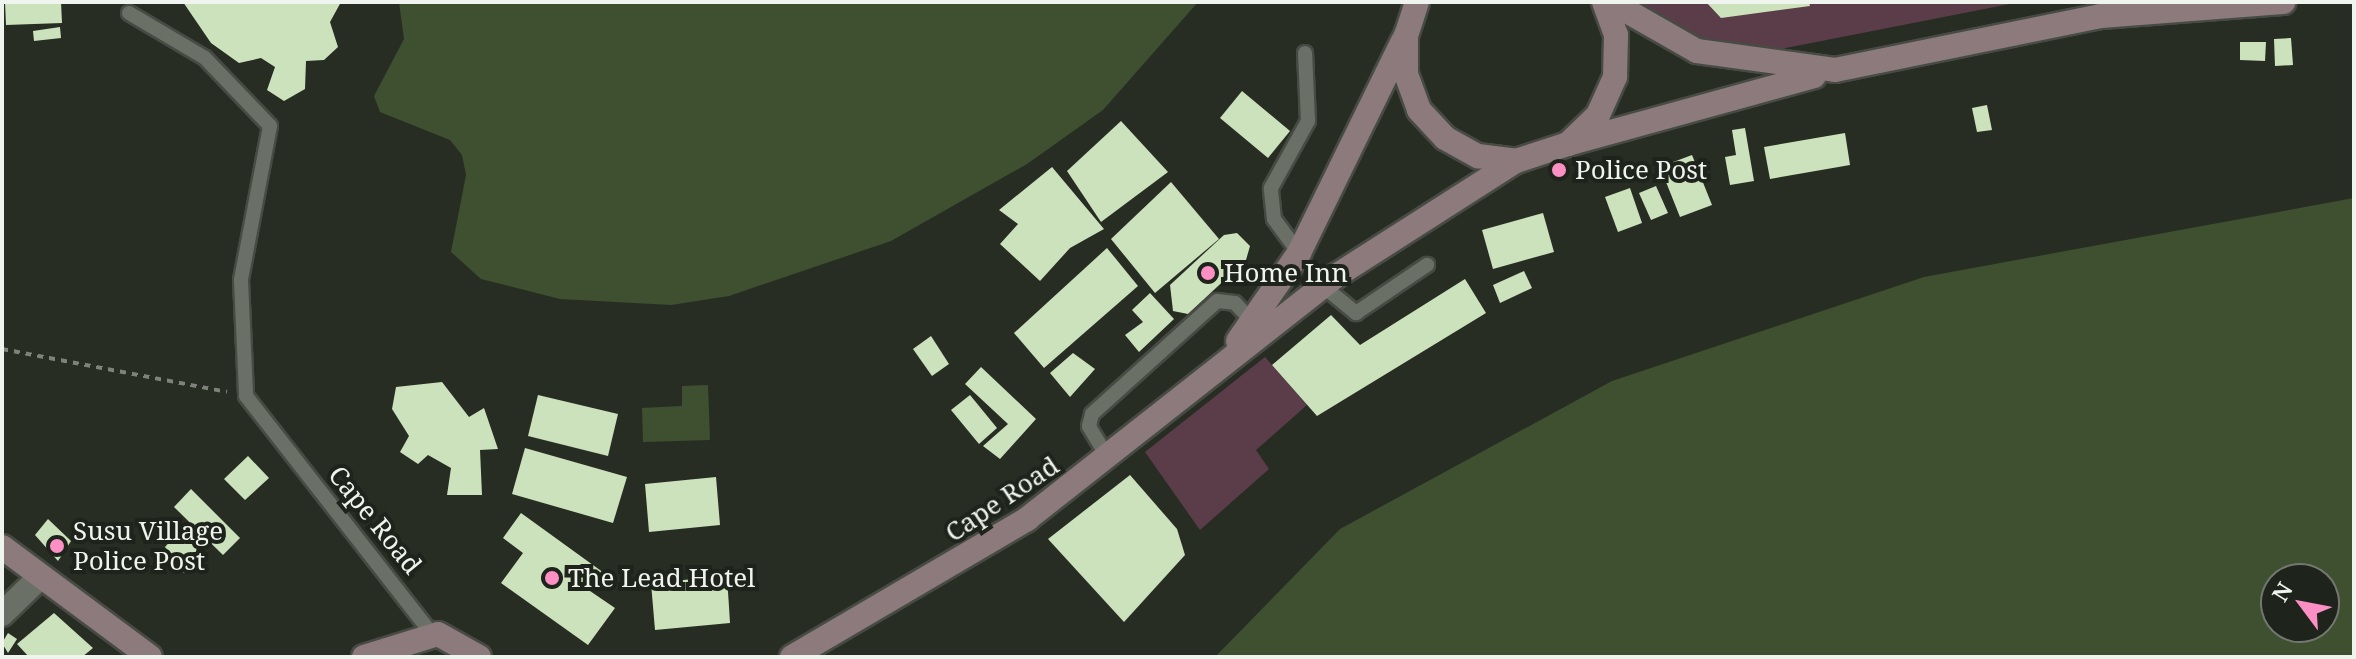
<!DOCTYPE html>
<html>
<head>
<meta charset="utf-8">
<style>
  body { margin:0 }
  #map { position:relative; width:2356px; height:659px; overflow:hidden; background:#282d24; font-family:"Noto Serif",serif }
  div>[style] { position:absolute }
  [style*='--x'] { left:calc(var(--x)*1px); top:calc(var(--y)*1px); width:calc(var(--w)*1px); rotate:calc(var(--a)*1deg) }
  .green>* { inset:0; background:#5b3d4a }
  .water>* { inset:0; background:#3e5030 }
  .building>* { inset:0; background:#cce2bc }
  .path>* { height:4px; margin-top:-2px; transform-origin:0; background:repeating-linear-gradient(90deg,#7e827b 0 6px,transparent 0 12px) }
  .roads { filter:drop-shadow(2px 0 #474b44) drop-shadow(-2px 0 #474b44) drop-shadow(0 2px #474b44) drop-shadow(0 -2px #474b44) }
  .lane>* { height:14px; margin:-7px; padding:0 7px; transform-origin:7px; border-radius:7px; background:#6a7066 }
  .street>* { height:24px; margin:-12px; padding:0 12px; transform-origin:12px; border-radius:12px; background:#6a7066 }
  .secondary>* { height:24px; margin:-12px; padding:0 12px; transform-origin:12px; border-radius:12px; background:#8c7a7d }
  .dots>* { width:22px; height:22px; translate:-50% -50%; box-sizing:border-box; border:4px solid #1e231b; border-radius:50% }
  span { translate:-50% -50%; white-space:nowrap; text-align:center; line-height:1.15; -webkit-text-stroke:8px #1e231b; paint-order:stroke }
  .poi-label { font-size:26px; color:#f0f4ee }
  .left { translate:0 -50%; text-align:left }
  .street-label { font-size:26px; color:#f0f4ee }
  .frame { position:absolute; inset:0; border:4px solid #f0f4ee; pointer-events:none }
  .north { position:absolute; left:2260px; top:563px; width:80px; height:80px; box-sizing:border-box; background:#1e231b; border:2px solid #72776f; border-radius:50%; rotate:302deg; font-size:22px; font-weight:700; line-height:32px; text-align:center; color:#f0f4ee }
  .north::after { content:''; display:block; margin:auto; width:28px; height:36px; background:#fc8fc3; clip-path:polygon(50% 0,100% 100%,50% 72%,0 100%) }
</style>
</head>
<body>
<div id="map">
  <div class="green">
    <div style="clip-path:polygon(1627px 2px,2020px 2px,1709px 63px)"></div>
    <div style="clip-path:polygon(1265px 357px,1307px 405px,1256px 450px,1269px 469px,1200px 530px,1145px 452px)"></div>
  </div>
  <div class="water">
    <div style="clip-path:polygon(399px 2px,1198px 2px,1103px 110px,1027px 164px,891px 241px,729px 296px,671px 305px,560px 299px,481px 279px,451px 252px,466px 175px,462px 155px,450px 140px,380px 112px,374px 96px,404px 39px)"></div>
    <div style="clip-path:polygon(evenodd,2354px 198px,2354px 657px,1215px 657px,1340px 529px,1612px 381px,1924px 277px,2354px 198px,2276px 579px,2324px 579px,2324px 627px,2276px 627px,2276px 579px)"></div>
    <div style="clip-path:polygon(708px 385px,710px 440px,643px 442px,642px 408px,682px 406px,682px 386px)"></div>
  </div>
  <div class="building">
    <div style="clip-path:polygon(5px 2px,61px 2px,62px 23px,6px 25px)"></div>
    <div style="clip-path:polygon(183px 2px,341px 2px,330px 22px,338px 47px,324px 60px,306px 61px,305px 89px,284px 101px,267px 90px,275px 67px,261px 58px,239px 63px,211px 43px)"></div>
    <div style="clip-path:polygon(1706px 2px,1809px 2px,1810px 6px,1721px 18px)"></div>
    <div style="clip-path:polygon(60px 27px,61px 38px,34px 41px,33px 31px)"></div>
    <div style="clip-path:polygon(2291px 38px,2293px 65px,2275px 66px,2274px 39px)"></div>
    <div style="clip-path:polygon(2240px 42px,2266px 42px,2265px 61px,2240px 60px)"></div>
    <div style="clip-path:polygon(1242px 91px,1290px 131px,1268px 158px,1220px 118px)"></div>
    <div style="clip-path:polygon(1987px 105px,1992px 130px,1977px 132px,1972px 108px)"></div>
    <div style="clip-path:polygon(1121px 121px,1168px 172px,1101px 222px,1067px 171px)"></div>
    <div style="clip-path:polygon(1745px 128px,1754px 181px,1730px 185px,1725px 157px,1736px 155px,1732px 130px)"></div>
    <div style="clip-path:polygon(1845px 133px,1850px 165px,1770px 179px,1764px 147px)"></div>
    <div style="clip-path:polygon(1692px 155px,1712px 205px,1680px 217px,1660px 167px)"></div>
    <div style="clip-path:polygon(1052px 167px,1104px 229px,1070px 248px,1040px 281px,1000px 244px,1018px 224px,999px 210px)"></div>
    <div style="clip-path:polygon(1171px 182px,1219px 239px,1155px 293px,1111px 239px)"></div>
    <div style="clip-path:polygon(1656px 186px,1668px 213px,1651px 220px,1639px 193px)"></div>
    <div style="clip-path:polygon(1630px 188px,1642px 223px,1618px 232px,1605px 197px)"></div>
    <div style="clip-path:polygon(1543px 213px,1554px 252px,1493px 269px,1482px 230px)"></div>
    <div style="clip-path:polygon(1237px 233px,1250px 246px,1246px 260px,1188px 314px,1173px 311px,1170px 285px,1224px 235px)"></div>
    <div style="clip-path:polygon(1107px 248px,1138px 286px,1044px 368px,1014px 333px)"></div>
    <div style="clip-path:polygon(1524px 271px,1532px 288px,1500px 303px,1493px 285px)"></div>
    <div style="clip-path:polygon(1465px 279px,1486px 313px,1317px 416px,1272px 365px,1331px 315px,1360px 345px)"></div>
    <div style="clip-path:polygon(1150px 293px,1174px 319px,1139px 352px,1125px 335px,1143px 322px,1132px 310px)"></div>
    <div style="clip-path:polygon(931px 336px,949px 364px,932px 376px,913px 349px)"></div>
    <div style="clip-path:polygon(1073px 353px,1095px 369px,1070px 397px,1050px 373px)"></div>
    <div style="clip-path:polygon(981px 367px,1036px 419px,1000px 459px,983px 446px,1008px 424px,965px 384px)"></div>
    <div style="clip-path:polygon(442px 382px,469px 417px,484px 408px,498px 449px,480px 450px,482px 495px,447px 495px,451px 468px,428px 455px,418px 464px,400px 452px,409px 436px,392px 409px,396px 387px)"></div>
    <div style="clip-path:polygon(538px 395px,618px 414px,608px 456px,528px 436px)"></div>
    <div style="clip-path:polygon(970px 395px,997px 428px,979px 444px,951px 410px)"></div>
    <div style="clip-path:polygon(525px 448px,627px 477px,613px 523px,512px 494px)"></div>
    <div style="clip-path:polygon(248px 456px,269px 478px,245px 500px,224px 479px)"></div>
    <div style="clip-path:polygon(1130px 475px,1177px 529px,1185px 555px,1124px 622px,1048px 539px)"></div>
    <div style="clip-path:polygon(716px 477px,720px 525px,649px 532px,645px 484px)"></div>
    <div style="clip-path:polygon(191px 489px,240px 538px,223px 555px,174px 507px)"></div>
    <div style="clip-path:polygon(521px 513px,604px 573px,590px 591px,615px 608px,588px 645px,501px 583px,523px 553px,503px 538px)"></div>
    <div style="clip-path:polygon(48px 519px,71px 541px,58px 561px,35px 535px)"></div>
    <div style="clip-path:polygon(181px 529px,205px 549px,184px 573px,165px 547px)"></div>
    <div style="clip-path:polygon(727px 576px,730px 623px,655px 630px,651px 583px)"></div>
    <div style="clip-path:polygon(54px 613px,93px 648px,82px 657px,29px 657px,17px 644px)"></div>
    <div style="clip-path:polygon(8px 633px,17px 639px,8px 653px,2px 643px)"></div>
  </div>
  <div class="path">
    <div style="--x:2;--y:349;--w:229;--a:10.8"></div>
  </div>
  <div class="roads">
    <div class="lane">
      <div style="--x:129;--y:13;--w:88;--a:30.6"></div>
      <div style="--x:205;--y:58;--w:94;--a:46.3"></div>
      <div style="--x:270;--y:126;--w:157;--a:100.7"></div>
      <div style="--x:241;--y:280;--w:116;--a:87.5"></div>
      <div style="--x:246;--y:396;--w:303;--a:52"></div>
      <div style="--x:1299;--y:253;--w:42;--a:-126.3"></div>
      <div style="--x:1274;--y:219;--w:31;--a:-96"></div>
      <div style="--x:1271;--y:188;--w:77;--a:-61.1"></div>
      <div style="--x:1308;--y:121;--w:68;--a:-92.5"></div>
      <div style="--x:1323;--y:286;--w:43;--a:39.3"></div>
      <div style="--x:1356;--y:313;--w:86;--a:-34.1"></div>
      <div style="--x:1108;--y:458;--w:37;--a:-121"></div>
      <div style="--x:1089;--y:426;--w:12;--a:-76"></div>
      <div style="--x:1092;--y:414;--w:169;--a:-42.1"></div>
      <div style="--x:1217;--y:301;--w:18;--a:6"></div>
      <div style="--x:1235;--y:303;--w:25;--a:47"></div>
    </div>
    <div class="street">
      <div style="--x:2;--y:614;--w:53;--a:-44.2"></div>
    </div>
    <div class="secondary">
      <div style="--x:1417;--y:2;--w:35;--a:108"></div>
      <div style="--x:1406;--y:35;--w:39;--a:90"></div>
      <div style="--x:1406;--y:74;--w:38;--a:70"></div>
      <div style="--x:1419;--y:110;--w:38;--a:47"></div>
      <div style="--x:1445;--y:138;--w:38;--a:29"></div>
      <div style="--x:1478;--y:156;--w:38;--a:7"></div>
      <div style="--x:1516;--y:161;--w:55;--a:-18.1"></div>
      <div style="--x:1568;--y:144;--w:42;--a:-44"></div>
      <div style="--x:1598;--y:115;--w:42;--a:-65.9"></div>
      <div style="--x:1615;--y:77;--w:42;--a:-88.6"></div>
      <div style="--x:1616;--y:35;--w:35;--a:-110"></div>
      <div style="--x:1611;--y:2;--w:99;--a:29.7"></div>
      <div style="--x:1697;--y:51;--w:139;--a:7.8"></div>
      <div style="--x:1835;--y:70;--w:270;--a:-11.5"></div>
      <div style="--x:2100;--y:16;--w:184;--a:-4.4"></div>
      <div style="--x:1571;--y:143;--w:252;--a:-15.4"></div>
      <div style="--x:1238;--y:341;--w:107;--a:-55.3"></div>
      <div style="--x:1299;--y:253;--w:236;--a:-63.9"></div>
      <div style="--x:2;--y:547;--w:184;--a:36.6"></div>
      <div style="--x:364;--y:657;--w:77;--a:-17.3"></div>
      <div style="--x:438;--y:634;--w:47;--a:29.3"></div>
      <div style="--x:792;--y:657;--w:273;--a:-30.4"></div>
      <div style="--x:1027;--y:519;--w:393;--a:-38.2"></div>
      <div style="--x:1336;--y:276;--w:214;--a:-32.6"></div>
    </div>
  </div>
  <div class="dots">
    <div style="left:1559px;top:170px;background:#fc8fc3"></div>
    <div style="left:1208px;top:273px;background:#fc8fc3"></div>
    <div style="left:57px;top:546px;background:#fc8fc3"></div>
    <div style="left:552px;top:578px;background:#fc8fc3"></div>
  </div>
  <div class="poi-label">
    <span class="left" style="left:1575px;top:170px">Police Post</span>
    <span class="left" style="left:1224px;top:273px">Home Inn</span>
    <span class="left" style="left:73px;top:546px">Susu Village<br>Police Post</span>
    <span class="left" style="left:568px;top:578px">The Lead Hotel</span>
  </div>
  <div class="street-label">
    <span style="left:1002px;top:499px;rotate:-34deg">Cape Road</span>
    <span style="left:375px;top:520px;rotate:51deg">Cape Road</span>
  </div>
  <div class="frame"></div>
  <div class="north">N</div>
</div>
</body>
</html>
